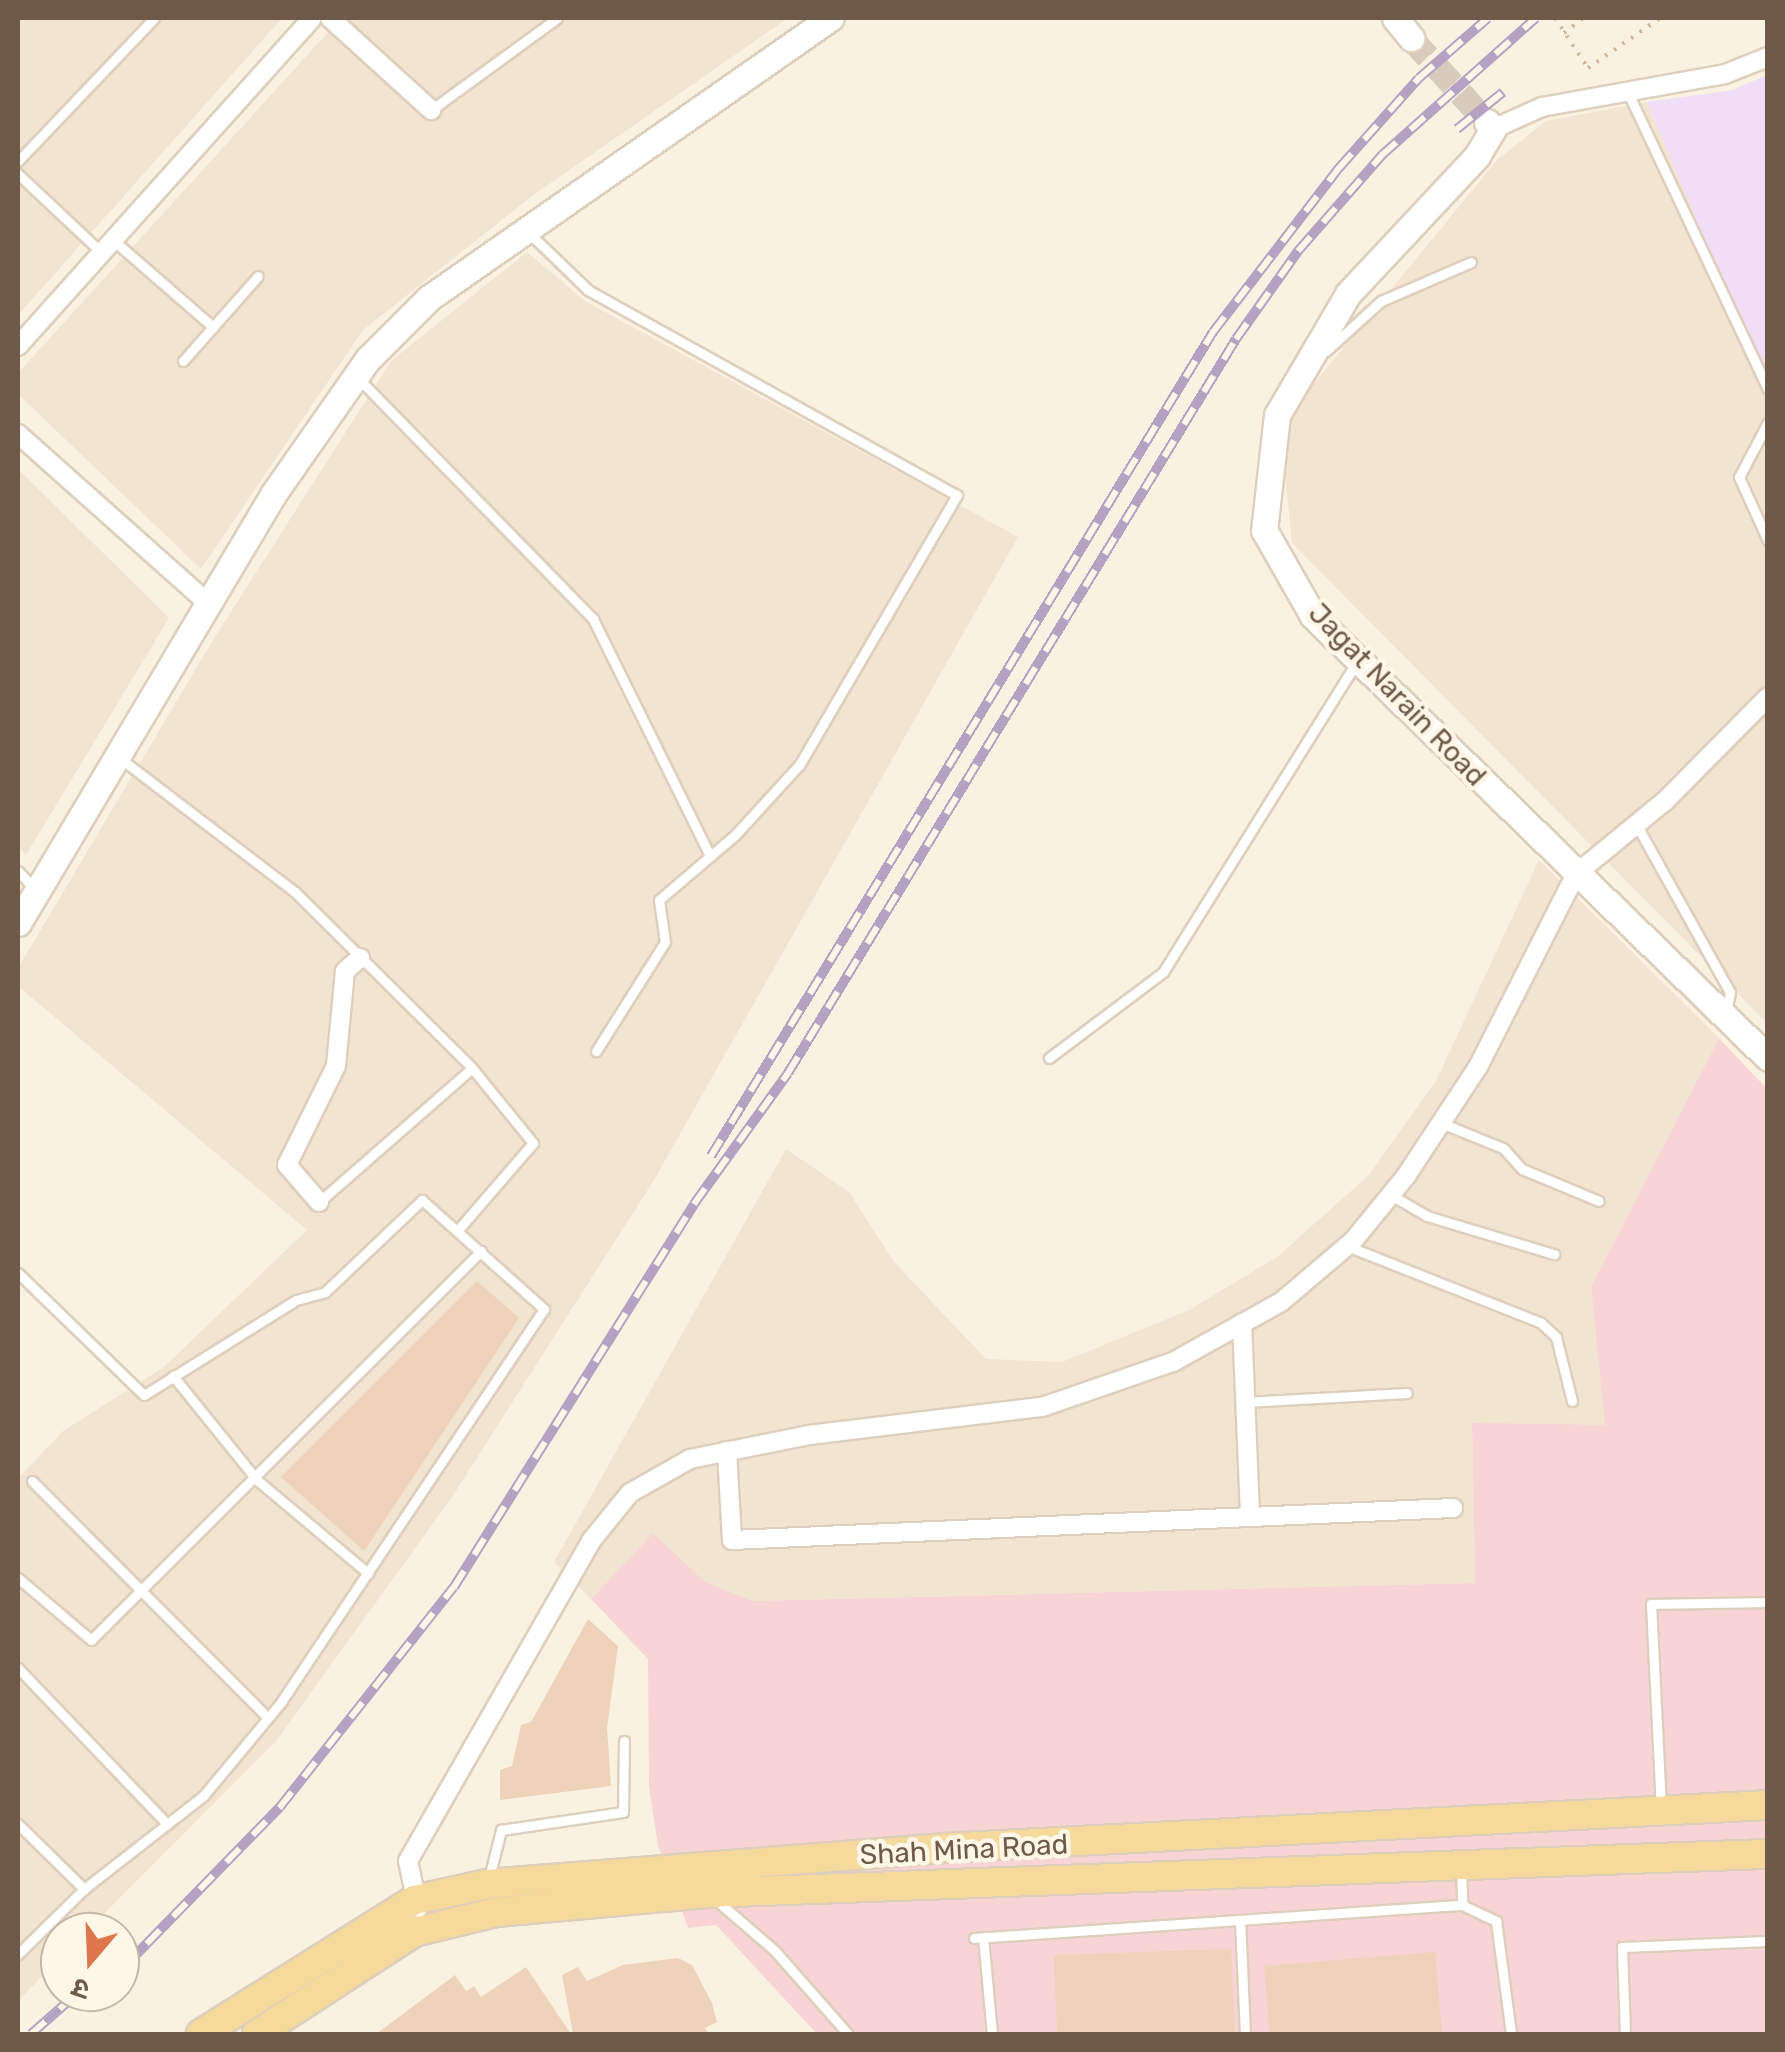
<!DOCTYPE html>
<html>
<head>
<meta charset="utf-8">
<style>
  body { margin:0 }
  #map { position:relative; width:1785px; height:2052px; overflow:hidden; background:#faf2e1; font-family:Rubik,"Noto Sans Devanagari",sans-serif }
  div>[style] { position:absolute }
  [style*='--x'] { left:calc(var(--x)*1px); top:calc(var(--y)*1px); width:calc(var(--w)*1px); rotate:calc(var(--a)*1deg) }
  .residential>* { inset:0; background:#f1e4d0 }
  .education>* { inset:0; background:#efdef6 }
  .medical>* { inset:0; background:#f8d4d6 }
  .building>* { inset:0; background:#eed2ba }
  .secondary-tunnel>* { height:25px; margin-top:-12.5px; transform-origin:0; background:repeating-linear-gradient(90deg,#d7ccbb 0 25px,transparent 0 37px) }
  .path>* { height:4px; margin-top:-2px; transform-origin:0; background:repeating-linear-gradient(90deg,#d2b69e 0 2.5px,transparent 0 10.5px) }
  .roads { filter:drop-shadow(2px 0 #decfbd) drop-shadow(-2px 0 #decfbd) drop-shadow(0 2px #decfbd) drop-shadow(0 -2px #decfbd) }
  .lane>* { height:9px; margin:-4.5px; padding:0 4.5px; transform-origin:4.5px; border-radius:4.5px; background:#fff }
  .street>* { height:18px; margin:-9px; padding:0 9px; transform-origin:9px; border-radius:9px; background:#fff }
  .secondary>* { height:25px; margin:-12.5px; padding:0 12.5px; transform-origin:12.5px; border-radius:12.5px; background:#fff }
  .primary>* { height:28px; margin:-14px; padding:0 14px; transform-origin:14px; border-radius:14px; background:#f6da9c }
  .rail>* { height:10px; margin-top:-5px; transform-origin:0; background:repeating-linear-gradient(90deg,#fef6e6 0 19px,#b5a1c2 0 38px); box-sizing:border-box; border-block:2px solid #b5a1c2 }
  span { translate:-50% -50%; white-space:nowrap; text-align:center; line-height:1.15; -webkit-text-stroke:9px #fef6e6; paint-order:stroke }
  .street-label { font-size:28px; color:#6f5a4a }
  .frame { position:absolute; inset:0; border:20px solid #6f5a4a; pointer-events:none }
  .north { position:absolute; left:40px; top:1912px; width:100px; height:100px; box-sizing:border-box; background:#fef6e6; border:2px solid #c5b8a8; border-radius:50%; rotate:199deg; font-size:28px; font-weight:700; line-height:40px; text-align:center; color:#6f5a4a }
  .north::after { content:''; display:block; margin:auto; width:35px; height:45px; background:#dd764d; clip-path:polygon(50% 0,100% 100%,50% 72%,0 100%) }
</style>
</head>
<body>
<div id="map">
  <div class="residential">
    <div style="clip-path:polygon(18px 18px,282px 18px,18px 315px)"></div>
    <div style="clip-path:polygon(341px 18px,788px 18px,532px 196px,363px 330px,201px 569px,18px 394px,18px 373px)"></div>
    <div style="clip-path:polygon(1647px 102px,1767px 389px,1767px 1023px,1292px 543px,1280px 425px,1497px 160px,1546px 121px)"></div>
    <div style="clip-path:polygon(527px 252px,585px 301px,1018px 537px,654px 1180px,452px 1497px,276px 1741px,86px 1932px,60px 1932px,60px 1958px,18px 2001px,18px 1479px,63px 1431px,164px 1367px,307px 1230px,18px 986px,18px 968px,213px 640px,391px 361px)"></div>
    <div style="clip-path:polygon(18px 469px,169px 618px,26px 855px,18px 846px)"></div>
    <div style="clip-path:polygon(1539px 860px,1719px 1038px,1591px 1287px,1606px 1426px,1472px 1424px,1475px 1583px,751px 1601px,705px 1583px,653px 1533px,591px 1599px,554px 1562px,786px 1149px,849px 1192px,894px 1262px,986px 1359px,1062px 1362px,1189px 1310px,1277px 1257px,1369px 1175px,1436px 1081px)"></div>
  </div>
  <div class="education">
    <div style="clip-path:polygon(1767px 75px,1767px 389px,1647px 102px,1733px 90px)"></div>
  </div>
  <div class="medical">
    <div style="clip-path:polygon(1719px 1038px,1767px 1089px,1767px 2034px,817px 2034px,716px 1925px,688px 1928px,658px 1846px,649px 1787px,648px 1659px,591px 1599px,653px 1533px,705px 1582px,752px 1601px,1475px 1583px,1472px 1423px,1605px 1425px,1591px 1287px)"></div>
  </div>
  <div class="building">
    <div style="clip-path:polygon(477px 1281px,519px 1318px,364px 1551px,281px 1477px)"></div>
    <div style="clip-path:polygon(588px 1619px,618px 1646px,607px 1728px,611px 1786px,500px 1800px,500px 1770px,512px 1766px,521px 1725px,531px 1722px)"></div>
    <div style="clip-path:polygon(1231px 1949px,1235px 2034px,1057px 2034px,1054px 1955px)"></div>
    <div style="clip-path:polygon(1435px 1952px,1442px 2034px,1270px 2034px,1264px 1966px)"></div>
    <div style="clip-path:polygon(678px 1958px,692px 1965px,712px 2003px,717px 2022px,705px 2028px,709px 2034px,573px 2034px,562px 1975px,578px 1967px,587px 1981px,623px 1965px)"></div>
    <div style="clip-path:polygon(526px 1967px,571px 2034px,376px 2034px,455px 1975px,466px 1991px,474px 1986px,481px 1997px)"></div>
  </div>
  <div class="secondary-tunnel">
    <div style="--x:1411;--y:38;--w:113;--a:47.9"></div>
  </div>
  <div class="path">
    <div style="--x:1555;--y:18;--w:60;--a:56.6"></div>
    <div style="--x:1588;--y:68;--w:88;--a:-34.8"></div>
    <div style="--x:1564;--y:33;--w:24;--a:-38"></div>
  </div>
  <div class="roads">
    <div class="lane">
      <div style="--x:1628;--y:93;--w:327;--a:64.7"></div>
      <div style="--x:431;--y:110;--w:156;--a:-36.1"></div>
      <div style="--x:18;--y:161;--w:197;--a:-46.4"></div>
      <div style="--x:18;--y:174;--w:115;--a:43.2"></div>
      <div style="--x:529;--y:233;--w:82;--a:44"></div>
      <div style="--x:588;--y:290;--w:422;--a:29.1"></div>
      <div style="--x:957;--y:495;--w:313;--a:120.3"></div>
      <div style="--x:799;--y:765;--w:95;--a:132.4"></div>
      <div style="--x:735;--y:835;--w:100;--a:139.5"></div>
      <div style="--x:659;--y:900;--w:42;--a:81.9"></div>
      <div style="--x:665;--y:942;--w:129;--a:122.3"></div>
      <div style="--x:113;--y:240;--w:133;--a:41"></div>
      <div style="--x:1326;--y:351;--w:74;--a:-42.3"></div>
      <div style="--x:1381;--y:301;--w:98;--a:-23.4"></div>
      <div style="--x:183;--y:361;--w:113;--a:-48.6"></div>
      <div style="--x:358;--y:378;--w:337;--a:45.7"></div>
      <div style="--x:593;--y:619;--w:264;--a:63.7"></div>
      <div style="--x:1768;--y:422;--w:62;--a:117.8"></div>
      <div style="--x:1739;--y:477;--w:70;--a:65.6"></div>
      <div style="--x:121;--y:759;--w:219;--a:37.4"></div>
      <div style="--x:295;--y:892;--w:250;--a:44.8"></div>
      <div style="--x:1636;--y:824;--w:193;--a:60.8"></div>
      <div style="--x:1730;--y:992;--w:20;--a:101"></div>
      <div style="--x:18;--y:871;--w:25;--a:47"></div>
      <div style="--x:1049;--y:1058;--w:143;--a:-37"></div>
      <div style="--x:1163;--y:972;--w:364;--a:-58"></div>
      <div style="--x:1441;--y:1123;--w:67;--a:22"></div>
      <div style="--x:1503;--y:1148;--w:28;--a:48"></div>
      <div style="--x:1522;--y:1169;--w:83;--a:22.6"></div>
      <div style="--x:1391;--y:1195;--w:42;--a:30.3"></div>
      <div style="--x:1427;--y:1216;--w:133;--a:16.7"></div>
      <div style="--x:319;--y:1202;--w:203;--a:-41.2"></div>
      <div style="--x:472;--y:1068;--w:97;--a:50.9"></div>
      <div style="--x:533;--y:1143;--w:116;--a:130.8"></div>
      <div style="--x:1347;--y:1246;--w:209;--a:21.6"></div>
      <div style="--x:1541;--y:1323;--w:21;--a:43"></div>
      <div style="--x:1556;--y:1337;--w:66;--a:76"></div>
      <div style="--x:18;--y:1273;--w:175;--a:44.1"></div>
      <div style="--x:144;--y:1395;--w:179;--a:-32"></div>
      <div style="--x:296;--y:1300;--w:30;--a:-15"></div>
      <div style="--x:325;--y:1292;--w:134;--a:-43.5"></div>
      <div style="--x:422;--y:1200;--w:164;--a:41.8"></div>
      <div style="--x:544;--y:1309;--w:471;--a:123.8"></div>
      <div style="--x:282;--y:1701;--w:124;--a:129.7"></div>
      <div style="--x:203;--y:1796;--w:151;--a:142"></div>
      <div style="--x:84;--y:1889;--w:93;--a:135.4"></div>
      <div style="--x:173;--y:1376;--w:134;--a:51.1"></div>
      <div style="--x:257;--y:1480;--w:145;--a:40"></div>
      <div style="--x:1245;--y:1402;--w:162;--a:-3.2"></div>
      <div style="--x:32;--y:1481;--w:334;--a:45.1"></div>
      <div style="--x:18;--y:1578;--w:96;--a:40.3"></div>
      <div style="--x:91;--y:1640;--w:551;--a:-44.93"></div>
      <div style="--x:18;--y:1668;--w:216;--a:46.3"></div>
      <div style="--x:1661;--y:1808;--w:204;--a:-92.8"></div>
      <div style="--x:1651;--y:1604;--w:117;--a:-1"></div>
      <div style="--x:18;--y:1824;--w:93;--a:44.6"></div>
      <div style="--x:1461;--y:1867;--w:38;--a:88"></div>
      <div style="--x:488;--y:1882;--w:54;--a:-76"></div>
      <div style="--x:501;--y:1830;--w:123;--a:-8.4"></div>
      <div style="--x:623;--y:1812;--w:71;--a:-89.2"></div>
      <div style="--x:716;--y:1900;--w:78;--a:40.8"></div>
      <div style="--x:775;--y:1951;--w:111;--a:48.7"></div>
      <div style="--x:1240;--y:1920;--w:114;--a:87.5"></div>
      <div style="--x:983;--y:1937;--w:97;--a:84.7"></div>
      <div style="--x:974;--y:1938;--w:489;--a:-3.9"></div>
      <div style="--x:1462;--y:1905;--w:38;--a:25"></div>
      <div style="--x:1496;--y:1921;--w:114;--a:82.4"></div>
      <div style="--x:1625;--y:2034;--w:87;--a:-92"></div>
      <div style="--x:1622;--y:1947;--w:146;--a:-2.4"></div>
    </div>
    <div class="street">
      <div style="--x:330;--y:18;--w:137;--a:42.3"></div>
      <div style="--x:1493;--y:129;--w:54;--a:-24.2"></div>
      <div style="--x:1542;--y:107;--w:186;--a:-10.2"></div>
      <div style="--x:1725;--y:74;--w:46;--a:-21.6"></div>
      <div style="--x:18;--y:346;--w:440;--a:-48.1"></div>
      <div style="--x:18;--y:434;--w:256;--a:41.7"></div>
      <div style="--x:319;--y:1202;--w:49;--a:-130.9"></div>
      <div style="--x:287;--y:1165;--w:110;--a:-63.7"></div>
      <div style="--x:336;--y:1066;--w:95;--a:-84.6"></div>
      <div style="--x:345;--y:971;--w:20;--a:-41"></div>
      <div style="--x:1242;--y:1323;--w:194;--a:87.6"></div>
      <div style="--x:727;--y:1451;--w:89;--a:86.8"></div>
      <div style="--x:732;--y:1540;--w:722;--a:-2.54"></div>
      <div style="--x:418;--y:1908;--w:48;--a:-102"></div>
      <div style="--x:408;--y:1861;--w:369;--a:-60.2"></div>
      <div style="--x:591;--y:1541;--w:62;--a:-50.9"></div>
      <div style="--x:630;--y:1493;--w:69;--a:-29.5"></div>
      <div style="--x:690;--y:1459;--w:121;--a:-11.4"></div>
      <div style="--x:809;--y:1435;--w:235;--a:-6.9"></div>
      <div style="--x:1042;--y:1407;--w:139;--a:-19"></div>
      <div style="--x:1173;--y:1362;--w:124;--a:-29.1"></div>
      <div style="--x:1281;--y:1302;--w:94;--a:-40.3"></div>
      <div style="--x:1353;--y:1241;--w:84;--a:-50.8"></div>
      <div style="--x:1406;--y:1176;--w:131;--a:-56.6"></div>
      <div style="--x:1478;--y:1067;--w:216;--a:-63.1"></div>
      <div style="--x:1576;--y:874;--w:115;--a:-39.4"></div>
      <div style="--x:1665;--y:801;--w:146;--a:-45.3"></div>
    </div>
    <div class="secondary">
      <div style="--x:1395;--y:18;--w:26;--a:51"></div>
      <div style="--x:1487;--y:122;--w:9;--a:49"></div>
      <div style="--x:1493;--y:129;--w:31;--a:121"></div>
      <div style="--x:1477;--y:156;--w:189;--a:133.1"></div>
      <div style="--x:1348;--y:294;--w:140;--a:120.4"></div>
      <div style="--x:1277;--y:415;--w:116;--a:96.4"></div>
      <div style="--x:1264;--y:530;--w:99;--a:60.3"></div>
      <div style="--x:1313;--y:616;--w:634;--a:44.17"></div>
      <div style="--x:18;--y:923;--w:500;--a:-59.23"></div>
      <div style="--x:274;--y:493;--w:164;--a:-55"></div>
      <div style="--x:368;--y:359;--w:86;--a:-45"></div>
      <div style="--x:429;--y:298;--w:490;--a:-34.9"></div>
    </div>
    <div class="primary">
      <div style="--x:201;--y:2034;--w:252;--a:-32.1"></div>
      <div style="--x:415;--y:1900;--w:74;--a:-12.5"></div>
      <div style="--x:487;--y:1884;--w:476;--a:-4.5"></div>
      <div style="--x:962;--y:1847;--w:807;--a:-2.98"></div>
      <div style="--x:257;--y:2034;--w:187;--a:-33"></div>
      <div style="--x:414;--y:1932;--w:84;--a:-13.7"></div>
      <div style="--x:496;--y:1912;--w:212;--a:-5.1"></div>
      <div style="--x:707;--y:1893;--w:1062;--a:-2.11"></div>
    </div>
  </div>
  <div class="rail">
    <div style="--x:1457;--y:129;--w:59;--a:-38.8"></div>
    <div style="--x:711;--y:1156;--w:965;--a:-58.65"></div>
    <div style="--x:1213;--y:332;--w:207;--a:-52.5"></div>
    <div style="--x:1339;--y:168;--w:120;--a:-48.4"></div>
    <div style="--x:1419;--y:78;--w:91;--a:-41"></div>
    <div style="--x:120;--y:1971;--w:229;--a:-45.7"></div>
    <div style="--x:280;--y:1807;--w:280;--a:-51.7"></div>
    <div style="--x:454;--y:1587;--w:452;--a:-57.9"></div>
    <div style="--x:694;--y:1204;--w:161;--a:-54.3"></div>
    <div style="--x:788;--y:1073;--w:860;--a:-58.6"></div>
    <div style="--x:1236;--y:339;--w:108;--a:-54.8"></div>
    <div style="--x:1298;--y:251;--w:128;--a:-48.8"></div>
    <div style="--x:1382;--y:155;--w:206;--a:-41.7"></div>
    <div style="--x:31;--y:2034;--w:64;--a:-41.2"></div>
  </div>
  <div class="street-label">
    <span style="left:1397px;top:695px;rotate:46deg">Jagat Narain Road</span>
    <span style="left:964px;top:1850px;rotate:-3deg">Shah Mina Road</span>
  </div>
  <div class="frame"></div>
  <div class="north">उ</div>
</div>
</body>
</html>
